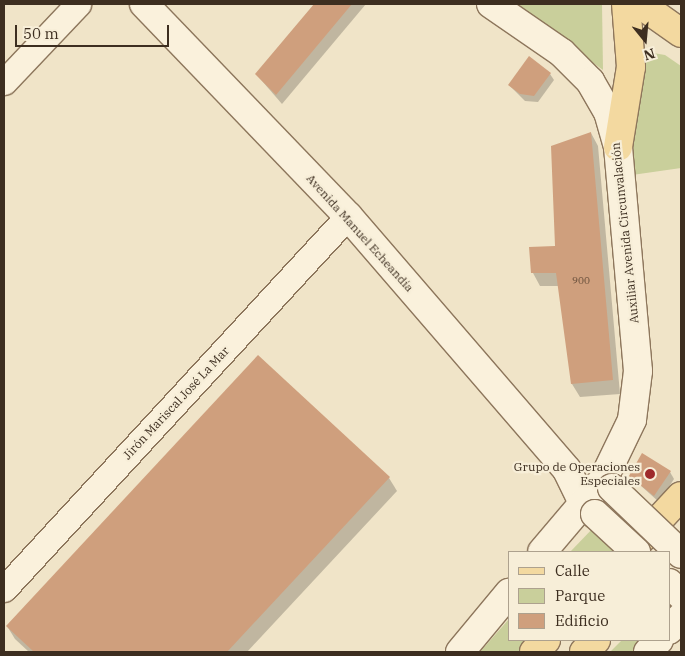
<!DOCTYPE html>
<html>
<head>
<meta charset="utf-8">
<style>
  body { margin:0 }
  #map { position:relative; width:685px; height:656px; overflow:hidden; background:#f0e4c8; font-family:"IBM Plex Serif",serif }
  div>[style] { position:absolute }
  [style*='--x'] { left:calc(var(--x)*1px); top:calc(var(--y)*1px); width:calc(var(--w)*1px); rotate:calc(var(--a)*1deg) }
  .green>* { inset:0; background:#c9cf9b }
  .shadow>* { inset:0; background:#0003 }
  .building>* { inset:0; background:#cf9f7d }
  .roads { filter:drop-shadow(1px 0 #8d765c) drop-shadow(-1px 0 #8d765c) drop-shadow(0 1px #8d765c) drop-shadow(0 -1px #8d765c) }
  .minor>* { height:25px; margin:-12.5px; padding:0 12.5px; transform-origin:12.5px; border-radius:12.5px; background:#faf1dc }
  .tertiary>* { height:28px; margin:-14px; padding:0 14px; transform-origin:14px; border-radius:14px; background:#faf1dc }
  .primary>* { height:28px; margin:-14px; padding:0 14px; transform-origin:14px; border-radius:14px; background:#f3d9a0 }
  .bridges { filter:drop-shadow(1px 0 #8d765c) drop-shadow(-1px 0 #8d765c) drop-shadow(0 1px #8d765c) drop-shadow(0 -1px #8d765c) }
  .tertiary-bridge>* { height:28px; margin:-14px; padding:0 14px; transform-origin:14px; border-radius:14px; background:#faf1dc }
  .dots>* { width:14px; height:14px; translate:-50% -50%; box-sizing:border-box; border:2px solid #f7eed8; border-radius:50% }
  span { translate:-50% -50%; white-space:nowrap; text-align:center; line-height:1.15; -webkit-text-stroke:4.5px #f7eed8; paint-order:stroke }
  .number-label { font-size:10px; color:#624a37 }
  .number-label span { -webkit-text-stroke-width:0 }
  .street-label { font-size:12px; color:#3d2e20 }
  .poi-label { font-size:12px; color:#3d2e20 }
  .right { translate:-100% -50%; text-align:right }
  .frame { position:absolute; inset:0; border:5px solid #3d2e20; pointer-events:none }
  .legend { position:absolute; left:508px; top:551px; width:162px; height:90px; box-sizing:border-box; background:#f7eed8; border:1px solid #ada18e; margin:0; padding:6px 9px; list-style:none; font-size:15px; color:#3d2e20 }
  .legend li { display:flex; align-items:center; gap:10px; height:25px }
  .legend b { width:25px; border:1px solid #ada18e }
  .north { position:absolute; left:620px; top:15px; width:50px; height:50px; -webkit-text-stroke:4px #f7eed8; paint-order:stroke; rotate:163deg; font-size:14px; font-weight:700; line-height:20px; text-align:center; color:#3d2e20 }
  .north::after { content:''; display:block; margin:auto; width:18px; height:22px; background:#3d2e20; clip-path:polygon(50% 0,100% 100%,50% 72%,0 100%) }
  .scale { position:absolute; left:15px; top:25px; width:154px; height:22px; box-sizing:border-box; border:2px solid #3d2e20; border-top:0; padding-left:6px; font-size:15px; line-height:18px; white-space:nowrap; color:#3d2e20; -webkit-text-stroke:4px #f7eed8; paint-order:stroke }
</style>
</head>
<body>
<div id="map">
  <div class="green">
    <div style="clip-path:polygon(512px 4px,602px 4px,603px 70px)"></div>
    <div style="clip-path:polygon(653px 53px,665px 55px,681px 66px,681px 168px,632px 175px,631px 141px,642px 58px)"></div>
    <div style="clip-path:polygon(596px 525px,619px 544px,612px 552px,570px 552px)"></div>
    <div style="clip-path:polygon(509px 619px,509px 640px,529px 640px,518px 652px,480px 652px)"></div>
    <div style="clip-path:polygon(622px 640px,643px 640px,632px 652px,610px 652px)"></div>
  </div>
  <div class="shadow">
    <div style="clip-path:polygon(315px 4px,366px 4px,282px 104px,256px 74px)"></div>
    <div style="clip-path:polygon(550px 74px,554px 80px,538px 102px,525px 101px,509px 85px)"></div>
    <div style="clip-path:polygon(591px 133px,598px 146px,620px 394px,580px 397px,572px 384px,559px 286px,540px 286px,533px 273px,557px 247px)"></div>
    <div style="clip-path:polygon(258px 357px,389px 478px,397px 491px,247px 652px,29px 652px,15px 639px,7px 626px)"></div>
    <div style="clip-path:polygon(643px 455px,670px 472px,674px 479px,659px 502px,630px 476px)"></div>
  </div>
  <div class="building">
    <div style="clip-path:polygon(314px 4px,352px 4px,276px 95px,255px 74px)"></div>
    <div style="clip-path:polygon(529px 56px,551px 73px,534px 96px,520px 94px,508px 85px)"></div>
    <div style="clip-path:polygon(591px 132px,613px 380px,571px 384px,556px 273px,531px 273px,529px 247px,555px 246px,551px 146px)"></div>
    <div style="clip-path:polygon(258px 355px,390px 477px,227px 652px,34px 652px,6px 626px)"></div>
    <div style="clip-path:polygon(642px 453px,671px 471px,654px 496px,629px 476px)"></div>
  </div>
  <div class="roads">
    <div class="minor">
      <div style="--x:4;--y:82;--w:108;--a:-46.5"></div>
      <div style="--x:4;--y:589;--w:507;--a:-47.32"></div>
    </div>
    <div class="tertiary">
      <div style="--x:144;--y:4;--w:294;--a:46.1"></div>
      <div style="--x:348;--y:216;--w:335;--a:49.2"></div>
      <div style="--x:567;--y:470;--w:37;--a:64"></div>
      <div style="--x:583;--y:503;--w:16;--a:43"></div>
      <div style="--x:491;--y:4;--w:86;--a:34.6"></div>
      <div style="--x:562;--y:53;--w:40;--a:45"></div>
      <div style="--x:590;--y:81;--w:36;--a:60"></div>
      <div style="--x:608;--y:112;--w:36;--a:74"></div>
      <div style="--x:618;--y:147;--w:225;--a:84.9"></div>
      <div style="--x:638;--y:371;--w:49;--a:97"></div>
      <div style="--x:632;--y:420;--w:67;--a:115.8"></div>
      <div style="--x:603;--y:480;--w:94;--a:130.3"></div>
      <div style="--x:669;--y:583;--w:17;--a:45"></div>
      <div style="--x:669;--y:630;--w:18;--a:-47"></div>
      <div style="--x:460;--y:652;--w:77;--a:-50.3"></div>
      <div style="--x:648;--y:652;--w:16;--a:-47"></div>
    </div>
    <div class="primary">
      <div style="--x:640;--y:4;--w:50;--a:35.3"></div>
      <div style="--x:618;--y:147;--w:81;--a:-80.8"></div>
      <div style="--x:631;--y:67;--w:63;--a:-94.5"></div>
      <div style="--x:629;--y:552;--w:76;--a:-47.1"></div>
      <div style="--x:534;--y:652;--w:17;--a:-45"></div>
      <div style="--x:584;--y:652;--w:17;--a:-45"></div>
    </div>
  </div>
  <div class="bridges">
    <div class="tertiary-bridge">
      <div style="--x:612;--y:488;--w:95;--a:43.7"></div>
      <div style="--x:595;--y:514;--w:56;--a:42.8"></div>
    </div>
  </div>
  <div class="dots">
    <div style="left:650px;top:474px;background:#9e2a2b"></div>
  </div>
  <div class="number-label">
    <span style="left:581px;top:281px">900</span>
  </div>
  <div class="street-label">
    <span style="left:360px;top:233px;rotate:48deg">Avenida Manuel Echeandía</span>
    <span style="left:625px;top:233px;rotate:-96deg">Auxiliar Avenida Circunvalación</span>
    <span style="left:176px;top:403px;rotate:-47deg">Jirón Mariscal José La Mar</span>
  </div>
  <div class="poi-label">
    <span class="right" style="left:640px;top:474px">Grupo de Operaciones<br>Especiales</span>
  </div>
  <div class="frame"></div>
  <ul class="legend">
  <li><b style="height:6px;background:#f3d9a0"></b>Calle</li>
  <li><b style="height:14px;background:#c9cf9b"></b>Parque</li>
  <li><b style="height:14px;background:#cf9f7d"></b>Edificio</li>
  </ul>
  <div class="north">N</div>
  <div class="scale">50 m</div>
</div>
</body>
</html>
